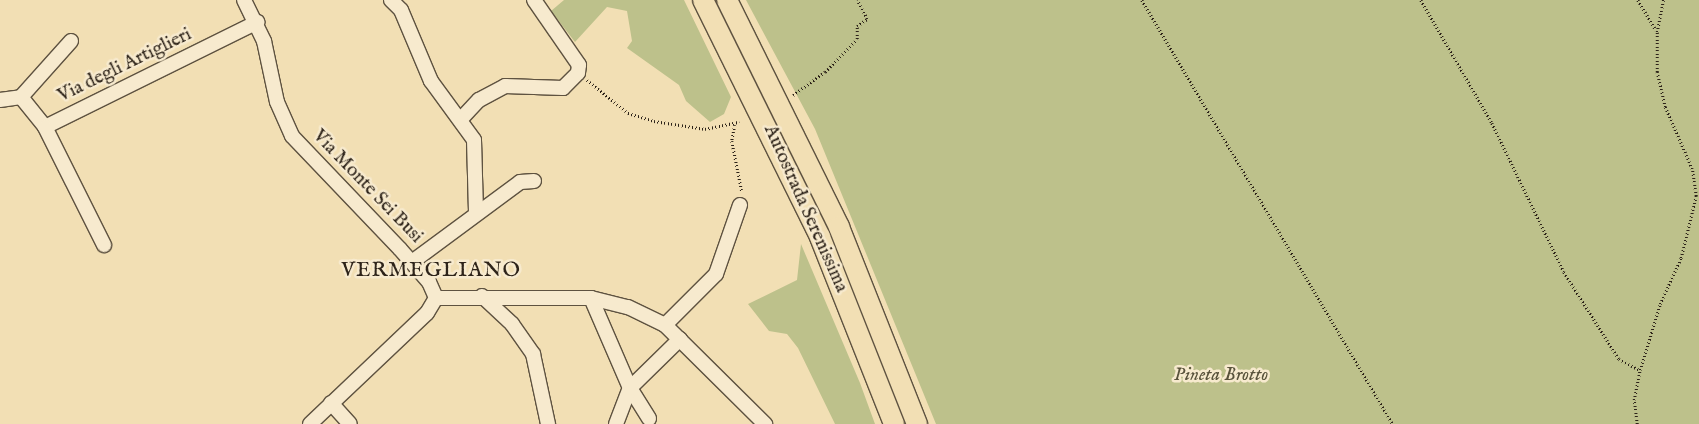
<!DOCTYPE html>
<html>
<head>
<meta charset="utf-8">
<style>
  body { margin:0 }
  #map { position:relative; width:1699px; height:424px; overflow:hidden; background:#f2dfb4; font-family:"IM FELL English",serif }
  div>[style] { position:absolute }
  [style*='--x'] { left:calc(var(--x)*1px); top:calc(var(--y)*1px); width:calc(var(--w)*1px); rotate:calc(var(--a)*1deg) }
  .green>* { inset:0; background:#bdc18b }
  .path>* { height:2.5px; margin-top:-1.25px; transform-origin:0; background:repeating-linear-gradient(90deg,#2d2319 0 1px,transparent 0 3.5px) }
  .roads { filter:drop-shadow(1px 0 #5e5240) drop-shadow(-1px 0 #5e5240) drop-shadow(0 1px #5e5240) drop-shadow(0 -1px #5e5240) }
  .minor>* { height:14px; margin:-7px; padding:0 7px; transform-origin:7px; border-radius:7px; background:#f7eace }
  .highway>* { height:20px; margin:-10px; padding:0 10px; transform-origin:10px; border-radius:10px; background:#f2dfb4 }
  span { translate:-50% -50%; white-space:nowrap; text-align:center; line-height:1.15; -webkit-text-stroke:5px #f7eace; paint-order:stroke }
  .street-label { font-size:19px; color:#2d2319 }
  .park-label { font-size:19px; color:#58523b; font-style:italic }
  .quarter-label { font-size:21px; color:#2d2319; letter-spacing:1px }
</style>
</head>
<body>
<div id="map">
  <div class="green">
    <div style="clip-path:polygon(564px 0,684px 0,731px 97px,724px 114px,710px 122px,686px 101px,679px 85px,627px 48px,632px 41px,627px 11px,607px 7px,575px 42px,551px 11px)"></div>
    <div style="clip-path:polygon(746px 0,1699px 0,1699px 424px,936px 424px,815px 129px)"></div>
    <div style="clip-path:polygon(801px 244px,860px 383px,875px 424px,835px 424px,798px 348px,787px 334px,769px 331px,748px 304px,797px 280px)"></div>
  </div>
  <div class="path">
    <div style="--x:1142;--y:0;--w:493;--a:59.4"></div>
    <div style="--x:1421;--y:0;--w:142;--a:60"></div>
    <div style="--x:1492;--y:123;--w:165;--a:64.2"></div>
    <div style="--x:1564;--y:272;--w:103;--a:57.7"></div>
    <div style="--x:1619;--y:359;--w:24;--a:28"></div>
    <div style="--x:1638;--y:0;--w:35;--a:59"></div>
    <div style="--x:587;--y:80;--w:53;--a:38.8"></div>
    <div style="--x:628;--y:113;--w:27;--a:17"></div>
    <div style="--x:654;--y:121;--w:52;--a:8.9"></div>
    <div style="--x:705;--y:129;--w:35;--a:-12"></div>
    <div style="--x:793;--y:95;--w:39;--a:-36"></div>
    <div style="--x:825;--y:72;--w:46;--a:-45.9"></div>
    <div style="--x:857;--y:39;--w:13;--a:-90"></div>
    <div style="--x:857;--y:26;--w:12;--a:-35"></div>
    <div style="--x:867;--y:19;--w:21;--a:-118"></div>
    <div style="--x:735;--y:125;--w:16;--a:101"></div>
    <div style="--x:732;--y:141;--w:52;--a:78.9"></div>
    <div style="--x:1637;--y:424;--w:24;--a:-97"></div>
    <div style="--x:1634;--y:400;--w:31;--a:-79"></div>
    <div style="--x:1640;--y:370;--w:69;--a:-73.1"></div>
    <div style="--x:1660;--y:304;--w:51;--a:-65.5"></div>
    <div style="--x:1681;--y:258;--w:64;--a:-76.4"></div>
    <div style="--x:1696;--y:196;--w:27;--a:-98"></div>
    <div style="--x:1692;--y:169;--w:68;--a:-113.5"></div>
    <div style="--x:1665;--y:107;--w:36;--a:-103"></div>
    <div style="--x:1657;--y:72;--w:40;--a:-90"></div>
    <div style="--x:1657;--y:32;--w:33;--a:-79"></div>
  </div>
  <div class="roads">
    <div class="minor">
      <div style="--x:244;--y:0;--w:46;--a:64"></div>
      <div style="--x:264;--y:41;--w:62;--a:78"></div>
      <div style="--x:277;--y:102;--w:37;--a:66"></div>
      <div style="--x:292;--y:136;--w:156;--a:46.3"></div>
      <div style="--x:400;--y:249;--w:44;--a:48.7"></div>
      <div style="--x:429;--y:282;--w:17;--a:66"></div>
      <div style="--x:391;--y:0;--w:14;--a:45"></div>
      <div style="--x:401;--y:10;--w:77;--a:67.1"></div>
      <div style="--x:431;--y:81;--w:73;--a:53.9"></div>
      <div style="--x:474;--y:140;--w:72;--a:88.4"></div>
      <div style="--x:21;--y:97;--w:75;--a:-48.2"></div>
      <div style="--x:0;--y:100;--w:21;--a:-8"></div>
      <div style="--x:21;--y:97;--w:38;--a:51"></div>
      <div style="--x:45;--y:127;--w:237;--a:-26.3"></div>
      <div style="--x:461;--y:119;--w:26;--a:-47"></div>
      <div style="--x:479;--y:100;--w:30;--a:-28"></div>
      <div style="--x:505;--y:86;--w:58;--a:2"></div>
      <div style="--x:563;--y:88;--w:21;--a:-45"></div>
      <div style="--x:578;--y:73;--w:8;--a:-83"></div>
      <div style="--x:579;--y:65;--w:79;--a:-124.7"></div>
      <div style="--x:45;--y:127;--w:132;--a:63.4"></div>
      <div style="--x:412;--y:262;--w:134;--a:-36.5"></div>
      <div style="--x:520;--y:182;--w:14;--a:-4"></div>
      <div style="--x:482;--y:296;--w:41;--a:43"></div>
      <div style="--x:512;--y:324;--w:37;--a:55"></div>
      <div style="--x:533;--y:354;--w:72;--a:77.9"></div>
      <div style="--x:436;--y:298;--w:155;--a:0"></div>
      <div style="--x:591;--y:298;--w:38;--a:14"></div>
      <div style="--x:628;--y:307;--w:41;--a:25.9"></div>
      <div style="--x:665;--y:325;--w:141;--a:44.7"></div>
      <div style="--x:591;--y:298;--w:98;--a:66.6"></div>
      <div style="--x:630;--y:388;--w:36;--a:58"></div>
      <div style="--x:665;--y:325;--w:72;--a:-45"></div>
      <div style="--x:716;--y:274;--w:73;--a:-70.8"></div>
      <div style="--x:331;--y:403;--w:28;--a:48"></div>
      <div style="--x:310;--y:424;--w:161;--a:-43.5"></div>
      <div style="--x:427;--y:313;--w:17;--a:-59"></div>
      <div style="--x:616;--y:424;--w:39;--a:-69"></div>
      <div style="--x:630;--y:388;--w:70;--a:-44.4"></div>
    </div>
    <div class="highway">
      <div style="--x:703;--y:0;--w:264;--a:63.7"></div>
      <div style="--x:820;--y:237;--w:201;--a:68.4"></div>
      <div style="--x:727;--y:0;--w:253;--a:63.7"></div>
      <div style="--x:839;--y:227;--w:212;--a:68.4"></div>
    </div>
  </div>
  <div class="street-label">
    <span style="left:125px;top:66px;rotate:-26deg">Via degli Artiglieri</span>
    <span style="left:367px;top:187px;rotate:46deg">Via Monte Sei Busi</span>
    <span style="left:805px;top:209px;rotate:66deg">Autostrada Serenissima</span>
  </div>
  <div class="park-label">
    <span style="left:1221px;top:376px">Pineta Brotto</span>
  </div>
  <div class="quarter-label">
    <span style="left:431px;top:271px">VERMEGLIANO</span>
  </div>
</div>
</body>
</html>
